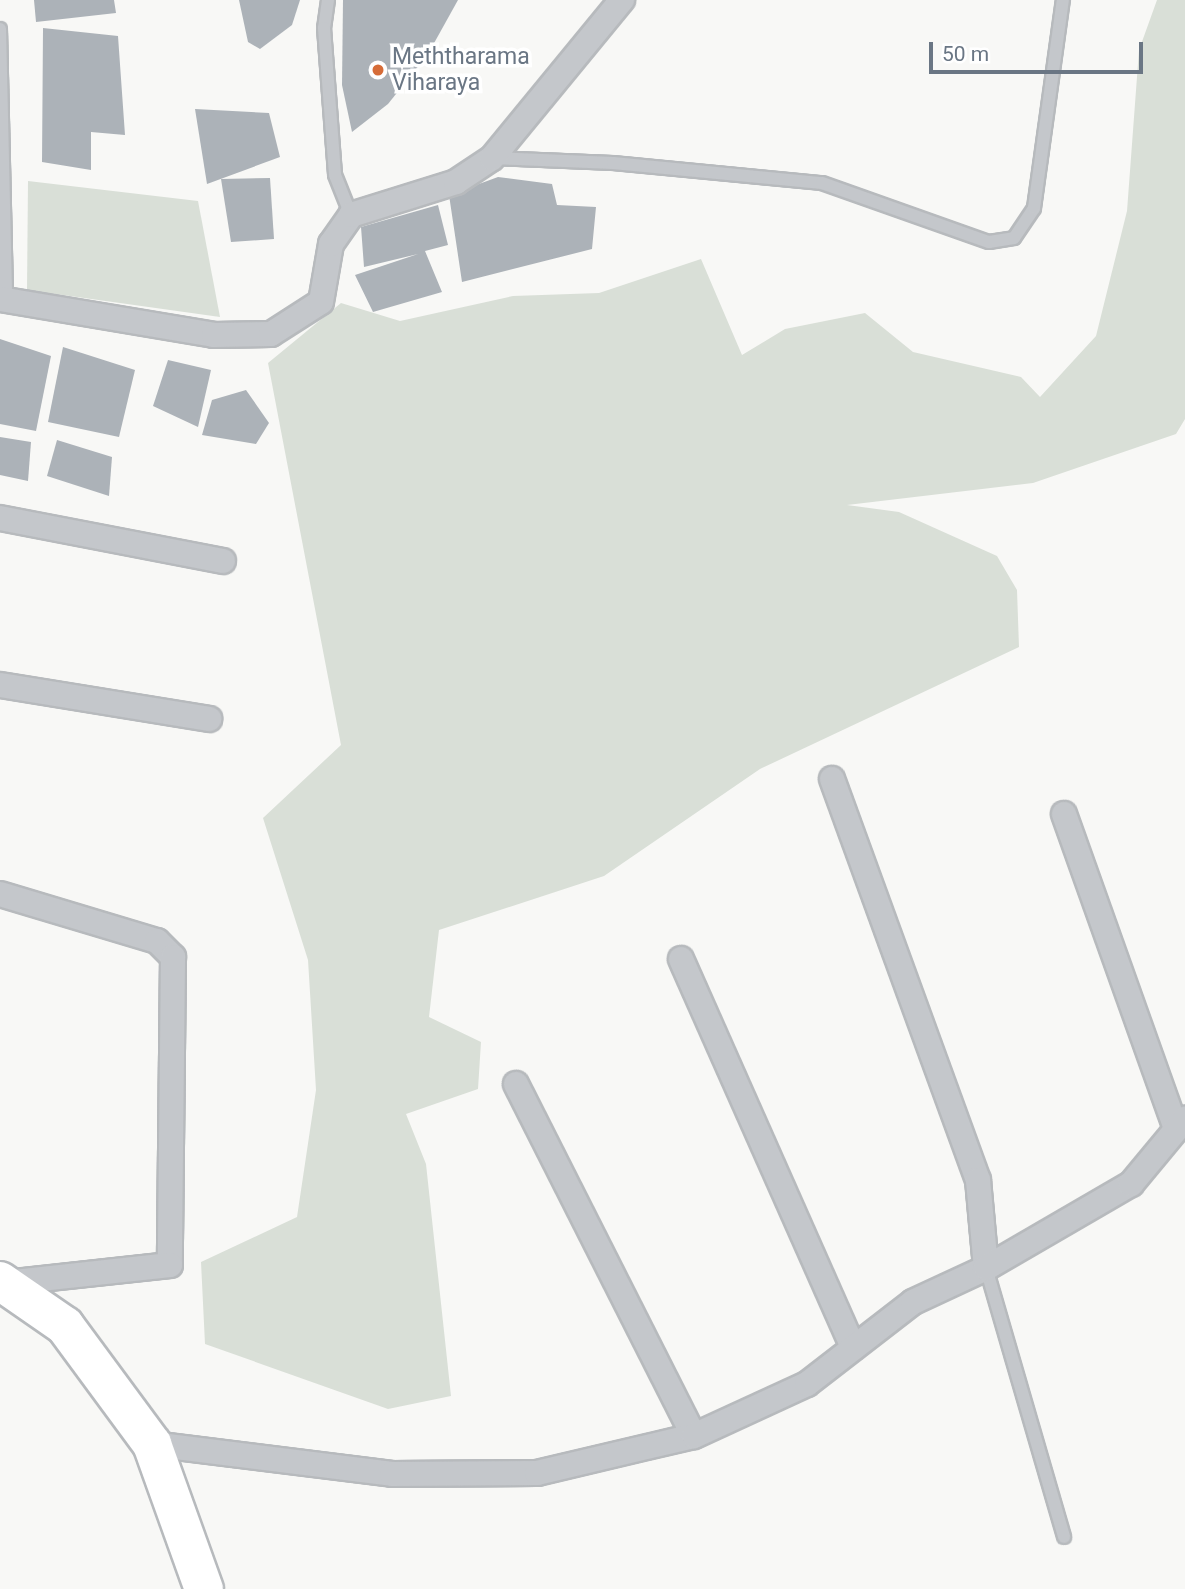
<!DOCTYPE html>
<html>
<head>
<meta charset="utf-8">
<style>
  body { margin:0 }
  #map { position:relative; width:1185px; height:1589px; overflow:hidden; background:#f8f8f6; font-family:Roboto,sans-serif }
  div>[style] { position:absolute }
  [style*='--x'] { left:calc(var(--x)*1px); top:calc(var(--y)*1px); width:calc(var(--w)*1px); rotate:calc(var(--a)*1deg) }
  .green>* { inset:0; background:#d9dfd7 }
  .building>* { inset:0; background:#acb2b8 }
  .roads { filter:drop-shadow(2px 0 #b7babd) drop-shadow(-2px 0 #b7babd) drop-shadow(0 2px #b7babd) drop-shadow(0 -2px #b7babd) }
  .service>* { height:12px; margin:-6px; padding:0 6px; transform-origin:6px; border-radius:6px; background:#c4c7cb }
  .minor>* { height:24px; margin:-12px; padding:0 12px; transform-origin:12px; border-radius:12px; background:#c4c7cb }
  .trunk>* { height:38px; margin:-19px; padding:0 19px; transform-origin:19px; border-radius:19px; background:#fff }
  .dots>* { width:19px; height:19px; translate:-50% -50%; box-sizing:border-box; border:4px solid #fff; border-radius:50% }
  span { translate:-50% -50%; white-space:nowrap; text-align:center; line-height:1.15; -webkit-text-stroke:7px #fff; paint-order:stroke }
  .poi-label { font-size:23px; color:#6a7684 }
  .left { translate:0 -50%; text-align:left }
  .scale { position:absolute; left:929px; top:42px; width:214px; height:32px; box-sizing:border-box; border:4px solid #6a7684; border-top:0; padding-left:9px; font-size:21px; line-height:24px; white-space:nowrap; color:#6a7684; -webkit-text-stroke:5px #fff; paint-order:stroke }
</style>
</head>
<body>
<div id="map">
  <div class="green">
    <div style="clip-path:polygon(1157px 0,1185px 0,1185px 419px,1176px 434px,1033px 483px,847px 505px,899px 512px,997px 556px,1017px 590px,1019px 647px,760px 769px,604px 876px,439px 930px,429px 1017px,481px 1042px,478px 1089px,406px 1114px,426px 1164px,451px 1396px,388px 1409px,205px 1344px,201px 1262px,297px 1217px,316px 1090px,308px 960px,263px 818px,341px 745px,268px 363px,341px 303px,400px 321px,513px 296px,599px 293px,701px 259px,742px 355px,785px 329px,865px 313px,913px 352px,1021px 377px,1040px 397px,1096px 336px,1127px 211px,1139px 50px)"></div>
    <div style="clip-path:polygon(28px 181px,198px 201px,220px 317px,27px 290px)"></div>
  </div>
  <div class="building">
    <div style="clip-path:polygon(34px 0,114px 0,116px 13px,36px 22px)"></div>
    <div style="clip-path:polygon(239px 0,300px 0,292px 25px,260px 49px,248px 42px)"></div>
    <div style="clip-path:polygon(343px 0,458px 0,428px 54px,388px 104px,352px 132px,342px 85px)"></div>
    <div style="clip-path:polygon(43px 28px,118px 36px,125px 135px,91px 132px,91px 170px,42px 162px)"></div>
    <div style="clip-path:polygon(195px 109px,269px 113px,280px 157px,207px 184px)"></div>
    <div style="clip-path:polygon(498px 177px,552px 184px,557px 205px,596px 207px,592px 249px,462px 282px,449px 195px)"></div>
    <div style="clip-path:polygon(270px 178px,274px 239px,231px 242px,221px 179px)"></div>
    <div style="clip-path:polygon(438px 205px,448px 245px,425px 251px,442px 292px,373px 312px,355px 275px,418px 254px,364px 267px,361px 227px)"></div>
    <div style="clip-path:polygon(0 339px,51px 356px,36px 431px,0 424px)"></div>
    <div style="clip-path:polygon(63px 347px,135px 370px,119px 437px,48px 422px)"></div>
    <div style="clip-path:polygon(168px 360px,211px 370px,198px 427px,153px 406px)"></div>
    <div style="clip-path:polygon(246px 390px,269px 423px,256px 444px,202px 435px,212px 400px)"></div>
    <div style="clip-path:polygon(0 437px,31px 442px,28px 481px,0 475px)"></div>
    <div style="clip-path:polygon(57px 440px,112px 457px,109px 496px,47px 476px)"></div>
  </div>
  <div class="roads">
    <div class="service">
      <div style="--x:328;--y:0;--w:28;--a:98"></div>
      <div style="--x:324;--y:28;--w:147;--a:85.7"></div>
      <div style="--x:335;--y:175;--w:43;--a:68.2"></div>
      <div style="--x:0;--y:29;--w:271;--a:88.7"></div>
      <div style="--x:493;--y:158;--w:120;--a:2.4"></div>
      <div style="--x:613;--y:163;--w:210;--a:5.5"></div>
      <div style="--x:822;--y:183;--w:177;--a:19.5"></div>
      <div style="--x:989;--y:242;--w:25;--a:-9"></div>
      <div style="--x:1014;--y:238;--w:36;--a:-56"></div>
      <div style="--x:1034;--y:208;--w:210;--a:-82.1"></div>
      <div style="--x:986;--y:1268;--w:280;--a:73.8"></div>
    </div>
    <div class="minor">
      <div style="--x:0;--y:299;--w:217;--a:9.5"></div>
      <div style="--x:214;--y:335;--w:57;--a:-1"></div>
      <div style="--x:271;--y:334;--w:59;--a:-32.6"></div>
      <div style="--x:321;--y:302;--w:59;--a:-80.2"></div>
      <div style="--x:331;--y:244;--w:35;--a:-55"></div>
      <div style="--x:351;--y:215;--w:110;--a:-17.4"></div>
      <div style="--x:456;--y:182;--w:43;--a:-33.7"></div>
      <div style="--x:492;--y:158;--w:205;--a:-50.6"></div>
      <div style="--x:0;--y:518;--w:227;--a:10.9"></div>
      <div style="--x:0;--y:685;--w:212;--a:9.2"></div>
      <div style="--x:832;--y:779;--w:427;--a:70"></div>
      <div style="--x:978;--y:1180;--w:88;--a:84.8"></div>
      <div style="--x:1064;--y:814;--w:334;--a:70.4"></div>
      <div style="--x:0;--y:894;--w:164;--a:16.7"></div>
      <div style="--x:157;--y:941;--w:23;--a:45"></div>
      <div style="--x:173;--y:957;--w:308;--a:90.6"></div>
      <div style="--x:170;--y:1265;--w:168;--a:173.8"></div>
      <div style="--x:681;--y:959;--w:425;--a:66.1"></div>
      <div style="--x:516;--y:1084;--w:394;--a:63.2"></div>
      <div style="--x:152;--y:1444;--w:242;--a:7.1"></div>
      <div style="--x:392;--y:1474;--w:145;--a:-0.4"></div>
      <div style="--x:537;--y:1473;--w:161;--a:-13.3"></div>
      <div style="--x:694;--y:1436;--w:124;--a:-24.7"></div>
      <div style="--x:807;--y:1384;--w:134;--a:-37.7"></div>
      <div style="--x:913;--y:1302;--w:81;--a:-25"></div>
      <div style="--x:986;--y:1268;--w:168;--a:-30.1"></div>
      <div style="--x:1131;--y:1184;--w:85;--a:-50.3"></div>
    </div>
    <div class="trunk">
      <div style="--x:0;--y:1281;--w:79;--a:34.7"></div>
      <div style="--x:65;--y:1326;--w:147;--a:53.6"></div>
      <div style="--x:152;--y:1444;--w:154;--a:70.3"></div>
    </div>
  </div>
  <div class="dots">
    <div style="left:378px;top:70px;background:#d66c38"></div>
  </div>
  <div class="poi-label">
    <span class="left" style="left:392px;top:70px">Meththarama<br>Viharaya</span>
  </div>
  <div class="scale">50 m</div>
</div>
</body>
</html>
